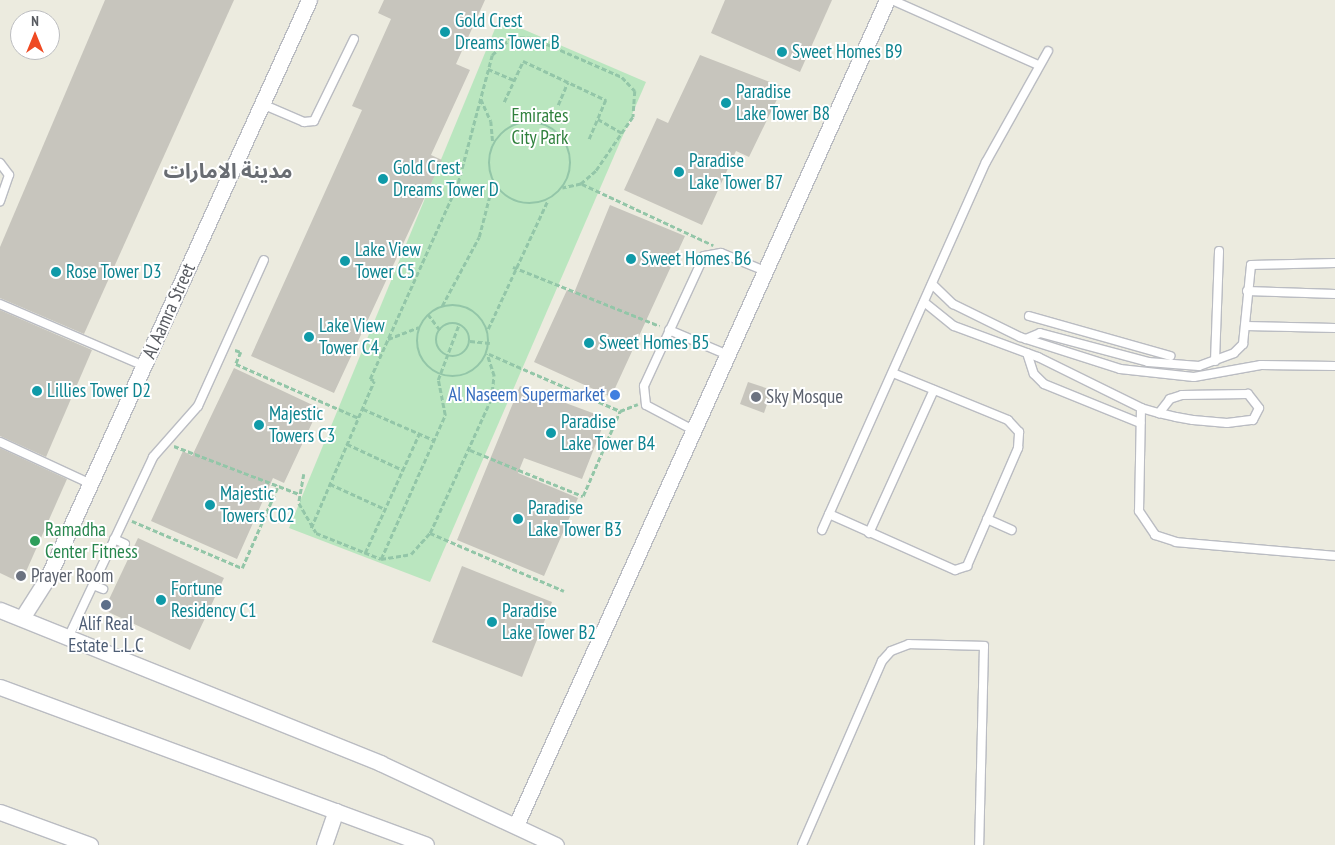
<!DOCTYPE html>
<html>
<head>
<meta charset="utf-8">
<style>
  body { margin:0 }
  #map { position:relative; width:1335px; height:845px; overflow:hidden; background:#ecebdf; font-family:"PT Sans Narrow","Noto Sans Arabic",sans-serif }
  div>[style] { position:absolute }
  [style*='--x'] { left:calc(var(--x)*1px); top:calc(var(--y)*1px); width:calc(var(--w)*1px); rotate:calc(var(--a)*1deg) }
  .green>* { inset:0; background:#bae6bf }
  .building>* { inset:0; background:#c7c5bd }
  .path>* { height:2.5px; margin-top:-1.25px; transform-origin:0; background:repeating-linear-gradient(90deg,#93c6a8 0 5px,transparent 0 7.5px) }
  .path>.ring { margin:-1.25px; padding:0; box-sizing:content-box; background:none; border:2.5px solid #93c6a8; border-radius:50% }
  .roads { filter:drop-shadow(1px 0 #babcc2) drop-shadow(-1px 0 #babcc2) drop-shadow(0 1px #babcc2) drop-shadow(0 -1px #babcc2) }
  .lane>* { height:8px; margin:-4px; padding:0 4px; transform-origin:4px; border-radius:4px; background:#fff }
  .street>* { height:15px; margin:-7.5px; padding:0 7.5px; transform-origin:7.5px; border-radius:7.5px; background:#fff }
  .dots>* { width:14px; height:14px; translate:-50% -50%; box-sizing:border-box; border:2px solid #fff; border-radius:50% }
  span { translate:-50% -50%; white-space:nowrap; text-align:center; line-height:1.15; -webkit-text-stroke:4px #fff; paint-order:stroke }
  .culture-label { font-size:19px; color:#0d838f }
  .left { translate:0 -50%; text-align:left }
  .park-label { font-size:19px; color:#30813d }
  .street-label { font-size:19px; color:#585b61 }
  .shop-label { font-size:19px; color:#366cbe }
  .right { translate:-100% -50%; text-align:right }
  .worship-label { font-size:19px; color:#5b616d }
  .leisure-label { font-size:19px; color:#27864d }
  .service-label { font-size:19px; color:#4e5e75 }
  .quarter-label { font-size:21px; color:#696d73; font-weight:700 }
  .north { position:absolute; left:10px; top:10px; width:50px; height:50px; box-sizing:border-box; background:#fff; border:1px solid #bcbdc0; border-radius:50%; rotate:0deg; font-size:14px; font-weight:700; line-height:20px; text-align:center; color:#585b61 }
  .north::after { content:''; display:block; margin:auto; width:18px; height:22px; background:#ef4a23; clip-path:polygon(50% 0,100% 100%,50% 72%,0 100%) }
</style>
</head>
<body>
<div id="map">
  <div class="green">
    <div style="clip-path:polygon(499px 19px,646px 82px,430px 582px,289px 528px)"></div>
  </div>
  <div class="building">
    <div style="clip-path:polygon(105px 0,234px 0,84px 334px,0 298px,0 247px)"></div>
    <div style="clip-path:polygon(384px 0,485px 0,456px 64px,470px 70px,431px 155px,442px 160px,334px 393px,251px 356px,362px 110px,352px 106px,391px 19px,378px 13px)"></div>
    <div style="clip-path:polygon(725px 0,832px 0,800px 72px,711px 33px)"></div>
    <div style="clip-path:polygon(700px 55px,783px 87px,749px 157px,736px 151px,702px 225px,624px 190px,657px 118px,668px 123px)"></div>
    <div style="clip-path:polygon(610px 205px,685px 236px,611px 397px,534px 362px,567px 290px,574px 293px)"></div>
    <div style="clip-path:polygon(0 310px,92px 350px,46px 457px,0 436px)"></div>
    <div style="clip-path:polygon(234px 368px,319px 408px,284px 483px,273px 478px,237px 559px,151px 521px,183px 451px,192px 456px)"></div>
    <div style="clip-path:polygon(748px 382px,772px 390px,764px 413px,740px 404px)"></div>
    <div style="clip-path:polygon(520px 386px,606px 418px,582px 479px,524px 458px,518px 473px,578px 498px,544px 576px,457px 540px)"></div>
    <div style="clip-path:polygon(0 448px,67px 479px,21px 583px,0 573px)"></div>
    <div style="clip-path:polygon(138px 538px,224px 578px,190px 650px,104px 610px)"></div>
    <div style="clip-path:polygon(462px 566px,552px 602px,522px 677px,432px 642px)"></div>
  </div>
  <div class="path">
    <div style="--x:488;--y:69;--w:28;--a:23"></div>
    <div style="--x:481;--y:99;--w:24;--a:66"></div>
    <div style="--x:491;--y:121;--w:23;--a:85"></div>
    <div style="--x:504;--y:102;--w:45;--a:-65.1"></div>
    <div style="--x:523;--y:61;--w:92;--a:25.2"></div>
    <div style="--x:606;--y:100;--w:43;--a:113"></div>
    <div style="--x:558;--y:105;--w:25;--a:-67"></div>
    <div style="--x:598;--y:119;--w:28;--a:30"></div>
    <div class="ring" style="left:489px;top:122px;width:79.5px;height:79.5px"></div>
    <div style="--x:582;--y:184;--w:145;--a:25"></div>
    <div style="--x:513;--y:267;--w:158;--a:21.9"></div>
    <div class="ring" style="left:417px;top:305px;width:69.5px;height:69.5px"></div>
    <div style="--x:442;--y:306;--w:78;--a:-61.8"></div>
    <div style="--x:479;--y:237;--w:56;--a:-75.5"></div>
    <div style="--x:428;--y:314;--w:20;--a:53"></div>
    <div class="ring" style="left:436px;top:323px;width:31.5px;height:31.5px"></div>
    <div style="--x:488;--y:329;--w:142;--a:-65.1"></div>
    <div style="--x:388;--y:339;--w:33;--a:-21"></div>
    <div style="--x:470;--y:341;--w:20;--a:6"></div>
    <div style="--x:235;--y:350;--w:6;--a:18"></div>
    <div style="--x:241;--y:352;--w:13;--a:113"></div>
    <div style="--x:236;--y:364;--w:134;--a:23.7"></div>
    <div style="--x:489;--y:354;--w:143;--a:23.5"></div>
    <div style="--x:620;--y:411;--w:19;--a:-21"></div>
    <div style="--x:363;--y:409;--w:77;--a:23.6"></div>
    <div style="--x:347;--y:444;--w:62;--a:24.9"></div>
    <div style="--x:174;--y:446;--w:134;--a:21"></div>
    <div style="--x:470;--y:450;--w:122;--a:22.2"></div>
    <div style="--x:583;--y:496;--w:93;--a:-66.5"></div>
    <div style="--x:304;--y:474;--w:29;--a:100"></div>
    <div style="--x:299;--y:503;--w:34;--a:60"></div>
    <div style="--x:316;--y:533;--w:70;--a:21.8"></div>
    <div style="--x:381;--y:559;--w:30;--a:-9"></div>
    <div style="--x:411;--y:554;--w:28;--a:-48"></div>
    <div style="--x:430;--y:533;--w:147;--a:-65.5"></div>
    <div style="--x:491;--y:399;--w:23;--a:-83"></div>
    <div style="--x:494;--y:376;--w:23;--a:-108"></div>
    <div style="--x:330;--y:484;--w:60;--a:24.4"></div>
    <div style="--x:132;--y:521;--w:120;--a:23.1"></div>
    <div style="--x:242;--y:568;--w:90;--a:-66.3"></div>
    <div style="--x:311;--y:528;--w:160;--a:-66.8"></div>
    <div style="--x:374;--y:381;--w:4;--a:-153"></div>
    <div style="--x:370;--y:379;--w:215;--a:-65.8"></div>
    <div style="--x:458;--y:183;--w:132;--a:-75.1"></div>
    <div style="--x:492;--y:55;--w:27;--a:-42"></div>
    <div style="--x:512;--y:37;--w:21;--a:3"></div>
    <div style="--x:533;--y:38;--w:97;--a:23.7"></div>
    <div style="--x:622;--y:77;--w:19;--a:47"></div>
    <div style="--x:635;--y:91;--w:26;--a:94"></div>
    <div style="--x:633;--y:117;--w:65;--a:124.4"></div>
    <div style="--x:596;--y:171;--w:20;--a:139"></div>
    <div style="--x:581;--y:184;--w:19;--a:168"></div>
    <div style="--x:430;--y:533;--w:146;--a:23.4"></div>
    <div style="--x:365;--y:553;--w:131;--a:-65.6"></div>
    <div style="--x:381;--y:559;--w:158;--a:-66"></div>
    <div style="--x:445;--y:415;--w:36;--a:-101"></div>
    <div style="--x:438;--y:380;--w:60;--a:-69.4"></div>
  </div>
  <div class="roads">
    <div class="lane">
      <div style="--x:892;--y:0;--w:160;--a:24"></div>
      <div style="--x:262;--y:104;--w:46;--a:23.2"></div>
      <div style="--x:304;--y:122;--w:10;--a:-6"></div>
      <div style="--x:314;--y:121;--w:91;--a:-64"></div>
      <div style="--x:0;--y:163;--w:15;--a:53"></div>
      <div style="--x:9;--y:175;--w:28;--a:109"></div>
      <div style="--x:932;--y:284;--w:29;--a:44"></div>
      <div style="--x:953;--y:304;--w:75;--a:26.2"></div>
      <div style="--x:1020;--y:337;--w:105;--a:17.7"></div>
      <div style="--x:1120;--y:369;--w:74;--a:6.2"></div>
      <div style="--x:1194;--y:377;--w:68;--a:-10.2"></div>
      <div style="--x:1261;--y:365;--w:74;--a:0.8"></div>
      <div style="--x:1247;--y:291;--w:88;--a:2"></div>
      <div style="--x:924;--y:302;--w:38;--a:39"></div>
      <div style="--x:954;--y:326;--w:90;--a:20.3"></div>
      <div style="--x:1038;--y:357;--w:115;--a:26.3"></div>
      <div style="--x:1141;--y:408;--w:19;--a:16"></div>
      <div style="--x:1159;--y:413;--w:17;--a:13"></div>
      <div style="--x:1176;--y:417;--w:17;--a:10"></div>
      <div style="--x:1193;--y:420;--w:34;--a:5"></div>
      <div style="--x:1227;--y:423;--w:26;--a:-7"></div>
      <div style="--x:1253;--y:420;--w:13;--a:-63"></div>
      <div style="--x:1259;--y:408;--w:18;--a:-128"></div>
      <div style="--x:1248;--y:394;--w:66;--a:179.1"></div>
      <div style="--x:1182;--y:395;--w:13;--a:162"></div>
      <div style="--x:1170;--y:399;--w:18;--a:128"></div>
      <div style="--x:0;--y:304;--w:157;--a:23.3"></div>
      <div style="--x:1029;--y:316;--w:147;--a:15.8"></div>
      <div style="--x:1246;--y:326;--w:89;--a:1.3"></div>
      <div style="--x:669;--y:330;--w:64;--a:23"></div>
      <div style="--x:1026;--y:339;--w:15;--a:-23"></div>
      <div style="--x:1040;--y:333;--w:112;--a:15"></div>
      <div style="--x:1148;--y:362;--w:51;--a:4.5"></div>
      <div style="--x:1199;--y:366;--w:37;--a:-20"></div>
      <div style="--x:1234;--y:353;--w:13;--a:-45"></div>
      <div style="--x:1243;--y:344;--w:79;--a:-84.2"></div>
      <div style="--x:1251;--y:265;--w:84;--a:-1.4"></div>
      <div style="--x:1027;--y:353;--w:22;--a:72"></div>
      <div style="--x:1034;--y:374;--w:14;--a:45"></div>
      <div style="--x:1044;--y:384;--w:104;--a:22.1"></div>
      <div style="--x:1215;--y:361;--w:110;--a:-87.9"></div>
      <div style="--x:1141;--y:408;--w:103;--a:91.1"></div>
      <div style="--x:1139;--y:511;--w:29;--a:56"></div>
      <div style="--x:1155;--y:535;--w:22;--a:18"></div>
      <div style="--x:1176;--y:542;--w:160;--a:5"></div>
      <div style="--x:695;--y:431;--w:55;--a:-152"></div>
      <div style="--x:646;--y:405;--w:19;--a:-96"></div>
      <div style="--x:644;--y:386;--w:143;--a:-65.2"></div>
      <div style="--x:704;--y:256;--w:17;--a:-10"></div>
      <div style="--x:721;--y:253;--w:48;--a:22.2"></div>
      <div style="--x:0;--y:442;--w:100;--a:24.8"></div>
      <div style="--x:829;--y:514;--w:138;--a:24"></div>
      <div style="--x:955;--y:570;--w:13;--a:-18"></div>
      <div style="--x:967;--y:566;--w:129;--a:-66.6"></div>
      <div style="--x:1018;--y:448;--w:16;--a:-86"></div>
      <div style="--x:1019;--y:432;--w:16;--a:-133"></div>
      <div style="--x:1008;--y:420;--w:124;--a:-157.8"></div>
      <div style="--x:987;--y:519;--w:27;--a:24"></div>
      <div style="--x:822;--y:530;--w:403;--a:-66"></div>
      <div style="--x:986;--y:162;--w:127;--a:-60.8"></div>
      <div style="--x:869;--y:533;--w:157;--a:-65.6"></div>
      <div style="--x:114;--y:539;--w:12;--a:24"></div>
      <div style="--x:93;--y:585;--w:11;--a:22"></div>
      <div style="--x:68;--y:638;--w:200;--a:-64.8"></div>
      <div style="--x:153;--y:457;--w:68;--a:-48.6"></div>
      <div style="--x:198;--y:406;--w:160;--a:-65.7"></div>
      <div style="--x:802;--y:845;--w:201;--a:-66.5"></div>
      <div style="--x:882;--y:661;--w:13;--a:-48"></div>
      <div style="--x:891;--y:651;--w:19;--a:-21"></div>
      <div style="--x:909;--y:644;--w:75;--a:1.5"></div>
      <div style="--x:984;--y:646;--w:199;--a:91.4"></div>
    </div>
    <div class="street">
      <div style="--x:0;--y:610;--w:410;--a:21.9"></div>
      <div style="--x:380;--y:763;--w:194;--a:25"></div>
      <div style="--x:22;--y:618;--w:49;--a:-57.6"></div>
      <div style="--x:48;--y:577;--w:633;--a:-65.66"></div>
      <div style="--x:0;--y:687;--w:454;--a:20.3"></div>
      <div style="--x:0;--y:812;--w:96;--a:20.1"></div>
      <div style="--x:516;--y:825;--w:905;--a:-65.79"></div>
      <div style="--x:324;--y:845;--w:36;--a:-71"></div>
    </div>
  </div>
  <div class="dots">
    <div style="left:445px;top:32px;background:#0f9aa8"></div>
    <div style="left:782px;top:52px;background:#0f9aa8"></div>
    <div style="left:726px;top:103px;background:#0f9aa8"></div>
    <div style="left:679px;top:172px;background:#0f9aa8"></div>
    <div style="left:383px;top:179px;background:#0f9aa8"></div>
    <div style="left:631px;top:259px;background:#0f9aa8"></div>
    <div style="left:345px;top:261px;background:#0f9aa8"></div>
    <div style="left:56px;top:272px;background:#0f9aa8"></div>
    <div style="left:309px;top:337px;background:#0f9aa8"></div>
    <div style="left:589px;top:343px;background:#0f9aa8"></div>
    <div style="left:37px;top:391px;background:#0f9aa8"></div>
    <div style="left:615px;top:395px;background:#3f7fe0"></div>
    <div style="left:756px;top:397px;background:#6b7280"></div>
    <div style="left:259px;top:425px;background:#0f9aa8"></div>
    <div style="left:551px;top:433px;background:#0f9aa8"></div>
    <div style="left:210px;top:505px;background:#0f9aa8"></div>
    <div style="left:518px;top:519px;background:#0f9aa8"></div>
    <div style="left:35px;top:541px;background:#2e9e5b"></div>
    <div style="left:21px;top:576px;background:#6b7280"></div>
    <div style="left:161px;top:600px;background:#0f9aa8"></div>
    <div style="left:106px;top:605px;background:#5c6f8a"></div>
    <div style="left:492px;top:622px;background:#0f9aa8"></div>
  </div>
  <div class="culture-label">
    <span class="left" style="left:455px;top:32px">Gold Crest<br>Dreams Tower B</span>
    <span class="left" style="left:792px;top:52px">Sweet Homes B9</span>
    <span class="left" style="left:736px;top:103px">Paradise<br>Lake Tower B8</span>
    <span class="left" style="left:689px;top:172px">Paradise<br>Lake Tower B7</span>
    <span class="left" style="left:393px;top:179px">Gold Crest<br>Dreams Tower D</span>
    <span class="left" style="left:355px;top:261px">Lake View<br>Tower C5</span>
    <span class="left" style="left:641px;top:259px">Sweet Homes B6</span>
    <span class="left" style="left:66px;top:272px">Rose Tower D3</span>
    <span class="left" style="left:319px;top:337px">Lake View<br>Tower C4</span>
    <span class="left" style="left:599px;top:343px">Sweet Homes B5</span>
    <span class="left" style="left:47px;top:391px">Lillies Tower D2</span>
    <span class="left" style="left:269px;top:425px">Majestic<br>Towers C3</span>
    <span class="left" style="left:561px;top:433px">Paradise<br>Lake Tower B4</span>
    <span class="left" style="left:220px;top:505px">Majestic<br>Towers C02</span>
    <span class="left" style="left:528px;top:519px">Paradise<br>Lake Tower B3</span>
    <span class="left" style="left:171px;top:600px">Fortune<br>Residency C1</span>
    <span class="left" style="left:502px;top:622px">Paradise<br>Lake Tower B2</span>
  </div>
  <div class="park-label">
    <span style="left:540px;top:127px">Emirates<br>City Park</span>
  </div>
  <div class="street-label">
    <span style="left:169px;top:311px;rotate:-66deg">Al Aamra Street</span>
  </div>
  <div class="shop-label">
    <span class="right" style="left:605px;top:395px">Al Naseem Supermarket</span>
  </div>
  <div class="worship-label">
    <span class="left" style="left:766px;top:397px">Sky Mosque</span>
    <span class="left" style="left:31px;top:576px">Prayer Room</span>
  </div>
  <div class="leisure-label">
    <span class="left" style="left:45px;top:541px">Ramadha<br>Center Fitness</span>
  </div>
  <div class="service-label">
    <span style="left:106px;top:635px">Alif Real<br>Estate L.L.C</span>
  </div>
  <div class="quarter-label">
    <span style="left:228px;top:171px">مدينة الامارات</span>
  </div>
  <div class="north">N</div>
</div>
</body>
</html>
